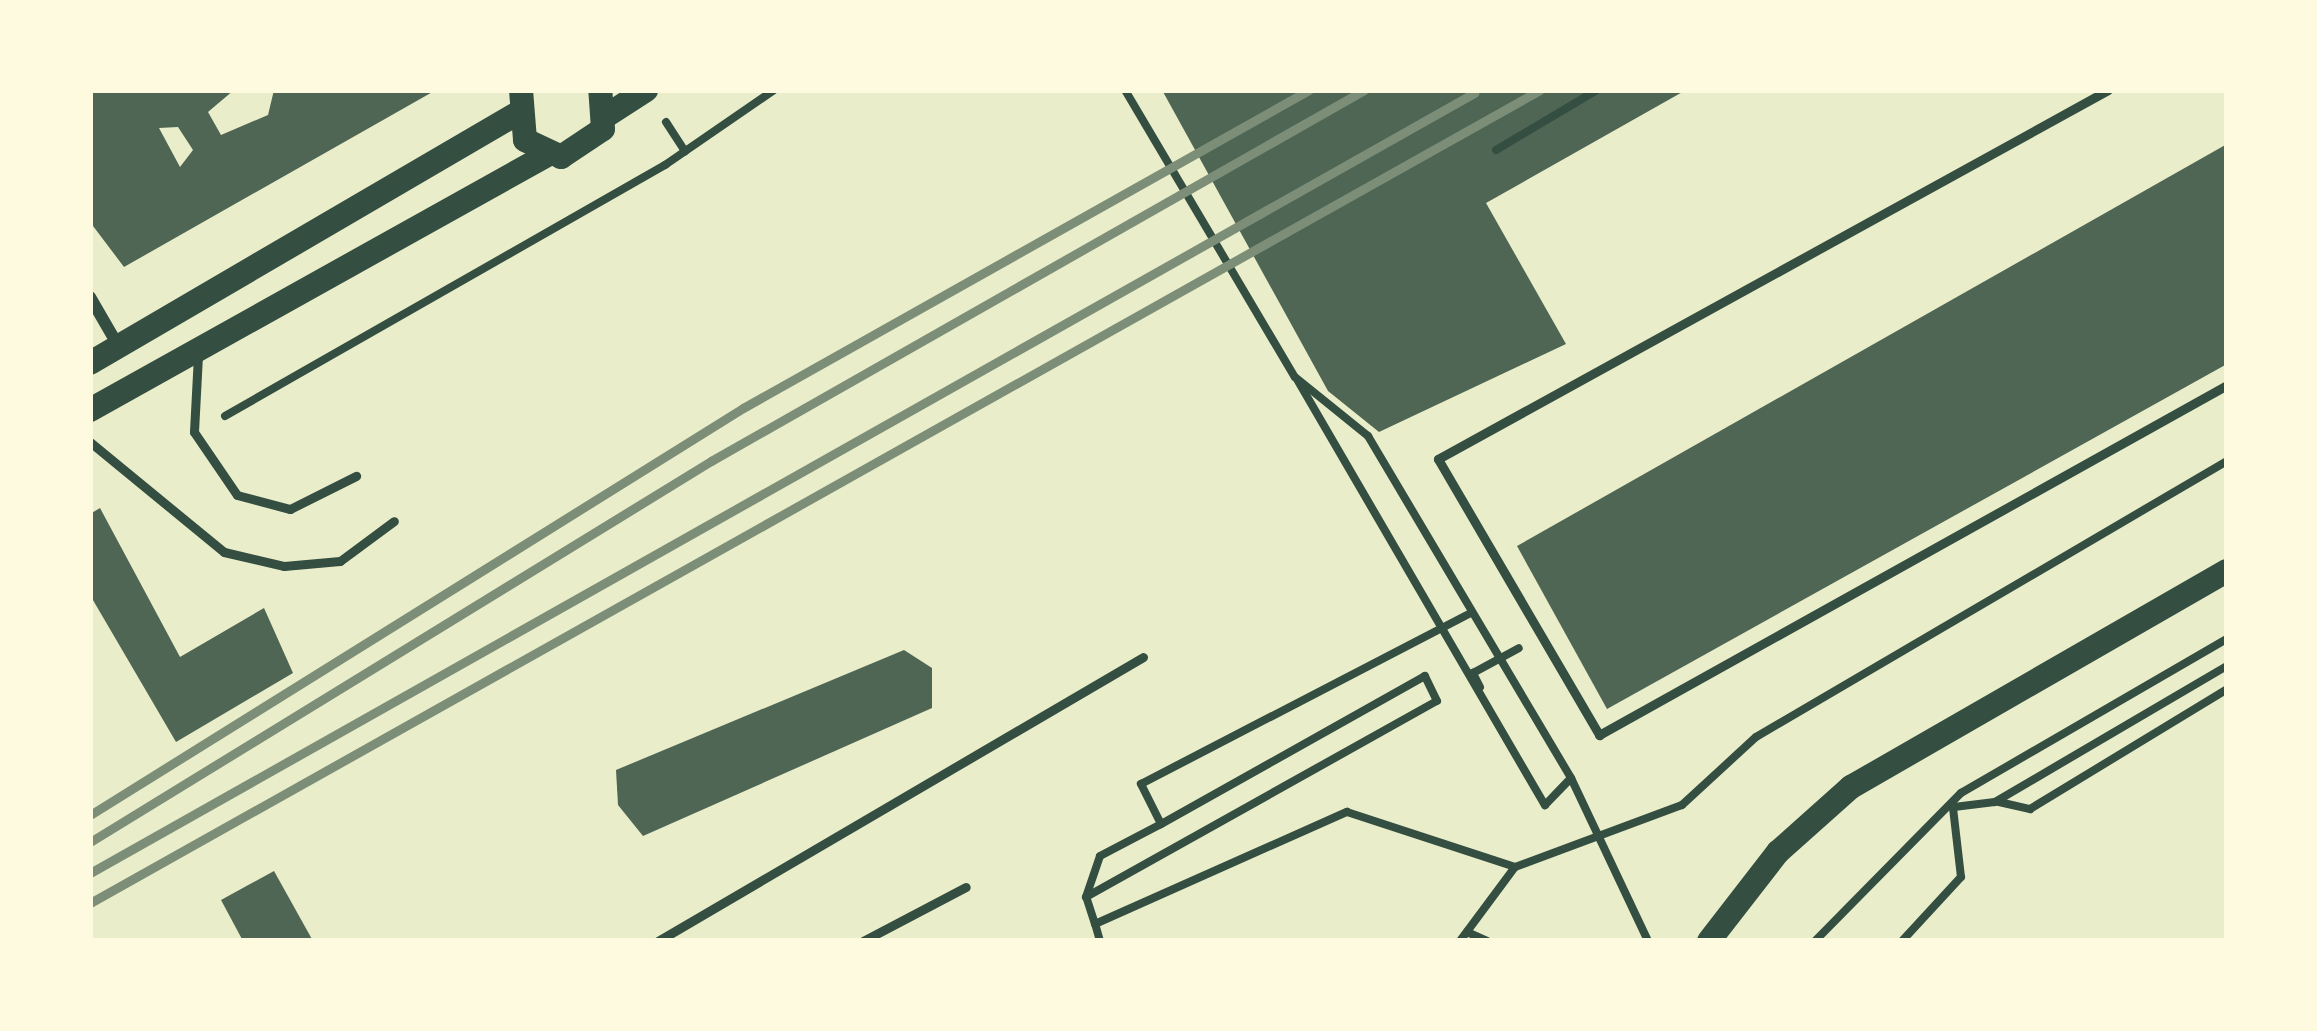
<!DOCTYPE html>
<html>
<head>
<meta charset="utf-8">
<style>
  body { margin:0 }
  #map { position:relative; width:2317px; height:1031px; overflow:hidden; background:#e9edc9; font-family:"PT Sans Narrow",sans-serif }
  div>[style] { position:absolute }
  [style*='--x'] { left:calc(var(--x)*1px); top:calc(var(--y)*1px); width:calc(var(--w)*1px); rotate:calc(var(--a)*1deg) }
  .building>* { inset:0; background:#4f6655 }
  .path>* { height:8px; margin:-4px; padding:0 4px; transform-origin:4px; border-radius:4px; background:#344e41 }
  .service>* { height:9px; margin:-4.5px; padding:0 4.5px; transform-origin:4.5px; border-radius:4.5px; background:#344e41 }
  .minor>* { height:12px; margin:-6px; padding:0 6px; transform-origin:6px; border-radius:6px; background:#344e41 }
  .secondary>* { height:24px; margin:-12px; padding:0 12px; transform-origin:12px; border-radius:12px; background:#344e41 }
  .rail>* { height:9px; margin:-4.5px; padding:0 4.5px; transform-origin:4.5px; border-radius:4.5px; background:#7c8e77 }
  span { translate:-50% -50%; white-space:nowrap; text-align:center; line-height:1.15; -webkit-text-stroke:10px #fefae0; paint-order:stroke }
  .frame { position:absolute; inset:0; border:93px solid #fefae0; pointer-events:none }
</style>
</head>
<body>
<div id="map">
  <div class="building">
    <div style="clip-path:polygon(evenodd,90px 90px,234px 90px,208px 112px,221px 135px,268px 115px,274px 90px,436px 90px,124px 267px,90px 222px,90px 90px,178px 127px,193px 150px,180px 167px,159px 128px,178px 127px)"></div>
    <div style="clip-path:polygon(1162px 90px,1686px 90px,1486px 203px,1566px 344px,1379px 432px,1328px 391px)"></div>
    <div style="clip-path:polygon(2227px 144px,2227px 364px,1607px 709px,1517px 546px)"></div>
    <div style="clip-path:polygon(100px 508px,180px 657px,264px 608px,293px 673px,176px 742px,90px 595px,90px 514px)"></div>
    <div style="clip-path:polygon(904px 650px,932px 668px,932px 708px,643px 836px,618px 805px,616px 770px)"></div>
    <div style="clip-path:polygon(274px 871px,313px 941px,243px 941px,221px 900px)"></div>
  </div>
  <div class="path">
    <div style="--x:1125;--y:90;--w:334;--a:59.4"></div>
    <div style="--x:1295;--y:377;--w:94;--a:38.9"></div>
    <div style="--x:1368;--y:436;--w:398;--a:59.3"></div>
    <div style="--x:1571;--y:778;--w:180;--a:64.7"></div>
    <div style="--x:666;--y:122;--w:35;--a:57"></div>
    <div style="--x:1496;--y:150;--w:117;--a:-30.7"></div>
    <div style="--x:1298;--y:381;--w:491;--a:59.8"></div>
    <div style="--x:225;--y:416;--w:507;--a:-29.7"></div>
    <div style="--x:665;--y:165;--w:132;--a:-34.5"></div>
    <div style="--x:1480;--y:687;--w:16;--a:-117"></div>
    <div style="--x:1473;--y:673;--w:52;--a:-28.5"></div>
    <div style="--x:1999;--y:802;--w:32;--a:13"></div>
    <div style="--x:2030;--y:809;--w:231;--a:-31.3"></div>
    <div style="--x:1545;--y:805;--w:37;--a:-46"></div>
    <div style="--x:1954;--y:807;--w:41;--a:-7"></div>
    <div style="--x:1995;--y:802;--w:269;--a:-30.4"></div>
    <div style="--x:1086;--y:897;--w:43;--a:-71.1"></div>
    <div style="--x:1100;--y:856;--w:69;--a:-27.7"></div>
    <div style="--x:1095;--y:924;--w:28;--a:-108"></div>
    <div style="--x:1086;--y:897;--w:402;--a:-29.2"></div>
    <div style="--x:1437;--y:701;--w:28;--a:-116"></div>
    <div style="--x:1425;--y:676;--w:303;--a:150.7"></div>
    <div style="--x:1161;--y:824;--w:45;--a:-116.6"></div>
    <div style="--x:1141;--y:784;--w:372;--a:-27.4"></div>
    <div style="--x:1467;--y:932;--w:22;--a:24"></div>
    <div style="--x:1100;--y:941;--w:18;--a:-106"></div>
    <div style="--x:1095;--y:924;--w:276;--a:-24"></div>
    <div style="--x:1347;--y:812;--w:177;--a:18.1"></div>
    <div style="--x:1460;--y:941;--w:92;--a:-53.4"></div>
    <div style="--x:1515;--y:867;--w:178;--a:-20.4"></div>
    <div style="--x:1682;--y:805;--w:100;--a:-42.6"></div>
    <div style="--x:1756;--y:737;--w:546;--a:-30.37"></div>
    <div style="--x:1815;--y:941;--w:208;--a:-45.4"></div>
    <div style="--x:1961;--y:793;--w:307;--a:-30.1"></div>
    <div style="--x:1902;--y:941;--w:87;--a:-47.3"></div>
    <div style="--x:1961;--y:877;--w:69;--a:-96.6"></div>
  </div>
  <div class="service">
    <div style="--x:2108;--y:90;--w:765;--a:151.16"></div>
    <div style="--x:1438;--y:459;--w:320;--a:59.7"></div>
    <div style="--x:1599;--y:735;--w:719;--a:-29.13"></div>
    <div style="--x:198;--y:355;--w:77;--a:93"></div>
    <div style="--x:194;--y:432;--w:76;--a:55.7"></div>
    <div style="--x:237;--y:495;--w:55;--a:14.8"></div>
    <div style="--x:290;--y:509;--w:74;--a:-26.6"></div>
    <div style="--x:90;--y:442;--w:173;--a:39.4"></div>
    <div style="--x:224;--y:552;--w:62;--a:13.1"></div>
    <div style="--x:284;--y:566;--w:56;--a:-5.1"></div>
    <div style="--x:340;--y:561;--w:67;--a:-36.5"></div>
    <div style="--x:658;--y:941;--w:562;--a:-30.35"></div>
    <div style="--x:863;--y:941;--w:116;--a:-27.7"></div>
  </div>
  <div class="minor">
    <div style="--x:90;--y:297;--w:58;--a:59.9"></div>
  </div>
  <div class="secondary">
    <div style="--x:521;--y:90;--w:50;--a:85.4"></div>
    <div style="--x:525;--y:140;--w:40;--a:25"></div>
    <div style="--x:561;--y:157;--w:50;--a:-33.7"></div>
    <div style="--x:603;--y:129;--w:39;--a:-94"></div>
    <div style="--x:606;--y:116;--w:48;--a:-33"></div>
    <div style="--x:90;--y:363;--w:492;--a:-30.3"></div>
    <div style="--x:90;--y:410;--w:523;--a:-29.16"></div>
    <div style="--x:1709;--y:941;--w:113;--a:-52.2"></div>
    <div style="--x:1778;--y:852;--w:98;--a:-41.7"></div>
    <div style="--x:1851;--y:787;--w:434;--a:-29.9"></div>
  </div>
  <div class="rail">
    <div style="--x:90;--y:815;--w:769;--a:-31.93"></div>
    <div style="--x:743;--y:408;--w:649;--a:-29.33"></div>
    <div style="--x:90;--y:842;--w:729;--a:-31.53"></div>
    <div style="--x:711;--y:461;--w:751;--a:-29.6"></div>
    <div style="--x:90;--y:873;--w:1589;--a:-29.4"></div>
    <div style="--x:90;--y:903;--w:1662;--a:-29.28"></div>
  </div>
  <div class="frame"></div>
</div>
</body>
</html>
